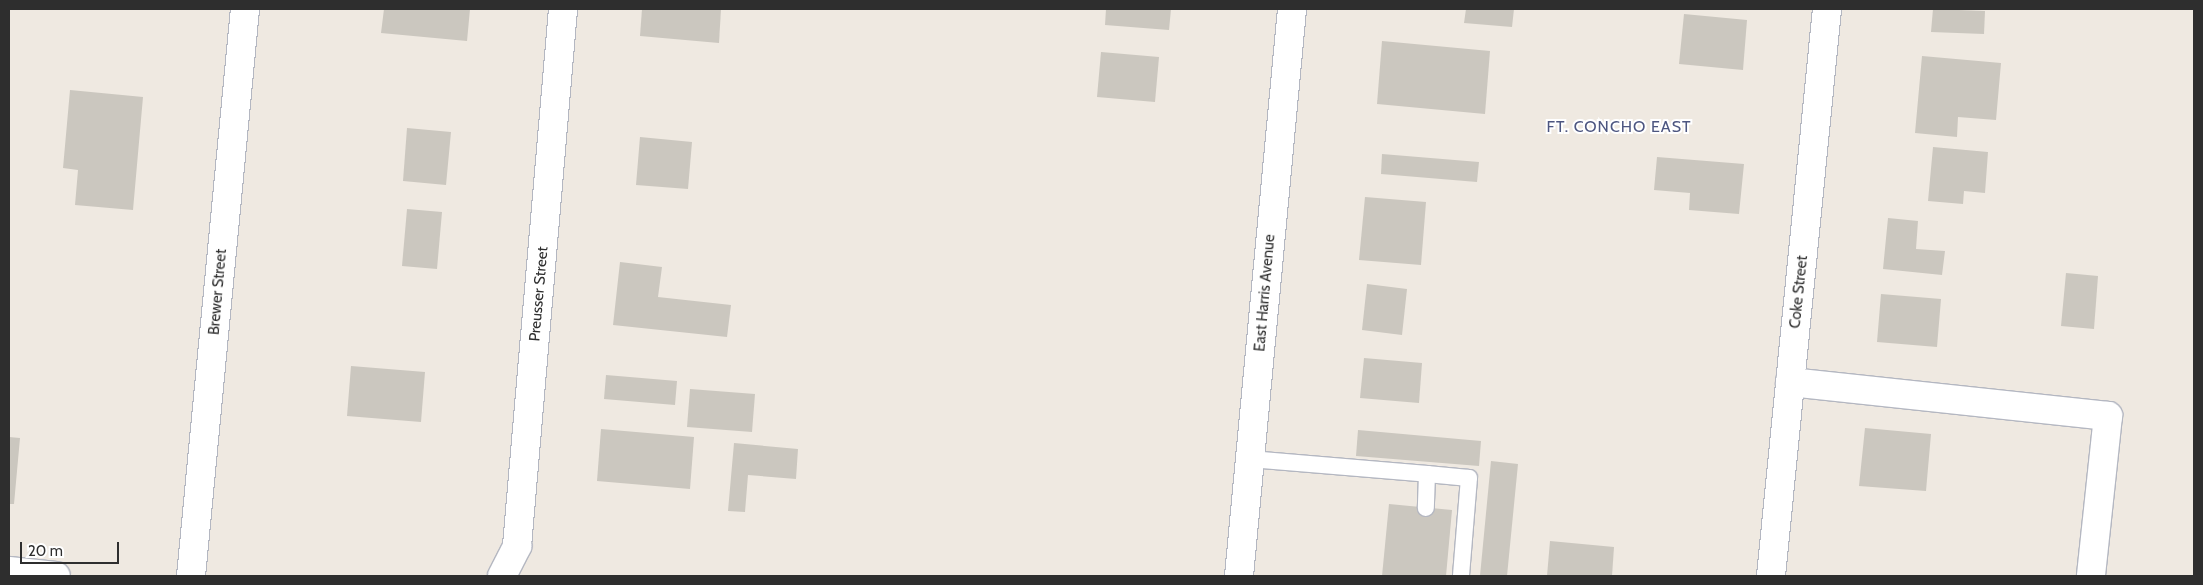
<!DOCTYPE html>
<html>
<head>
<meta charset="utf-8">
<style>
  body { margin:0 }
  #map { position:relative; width:2203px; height:585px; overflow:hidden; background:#efe9e1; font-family:Cabin,sans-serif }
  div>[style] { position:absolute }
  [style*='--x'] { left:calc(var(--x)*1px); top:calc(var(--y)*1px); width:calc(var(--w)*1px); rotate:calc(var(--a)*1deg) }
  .building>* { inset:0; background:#cbc7bf }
  .roads { filter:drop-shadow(1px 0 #b4b7c1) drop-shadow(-1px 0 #b4b7c1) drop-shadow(0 1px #b4b7c1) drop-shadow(0 -1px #b4b7c1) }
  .lane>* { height:16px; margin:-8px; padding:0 8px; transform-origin:8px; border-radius:8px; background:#fff }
  .street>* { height:28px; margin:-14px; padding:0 14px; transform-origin:14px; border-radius:14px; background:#fff }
  .secondary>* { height:28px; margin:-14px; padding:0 14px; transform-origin:14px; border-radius:14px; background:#fff }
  span { translate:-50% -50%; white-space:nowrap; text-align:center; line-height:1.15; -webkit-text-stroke:4px #fff; paint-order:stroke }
  .street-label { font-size:15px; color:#2e2e2e }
  .neighbourhood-label { font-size:16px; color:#4d5680; letter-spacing:1px }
  .frame { position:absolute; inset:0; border:10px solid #2e2e2e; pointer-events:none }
  .scale { position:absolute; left:20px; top:542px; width:99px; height:22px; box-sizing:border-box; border:2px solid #2e2e2e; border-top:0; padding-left:6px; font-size:15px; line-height:18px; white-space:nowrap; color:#2e2e2e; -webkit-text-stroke:4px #fff; paint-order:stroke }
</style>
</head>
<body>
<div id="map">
  <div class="building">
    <div style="clip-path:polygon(384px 9px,470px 9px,467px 41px,381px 33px)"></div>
    <div style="clip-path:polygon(642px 9px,721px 9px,719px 43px,640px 36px)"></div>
    <div style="clip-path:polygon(1106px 9px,1171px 9px,1169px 30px,1105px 25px)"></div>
    <div style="clip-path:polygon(1466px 9px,1514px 9px,1512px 27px,1464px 23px)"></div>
    <div style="clip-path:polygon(1933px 9px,1985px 11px,1984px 34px,1931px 32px)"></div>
    <div style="clip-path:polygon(1684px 14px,1747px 20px,1743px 70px,1679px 64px)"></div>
    <div style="clip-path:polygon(1382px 41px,1490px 51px,1485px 114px,1377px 104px)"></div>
    <div style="clip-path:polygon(1101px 52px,1159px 57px,1155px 102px,1097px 97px)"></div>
    <div style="clip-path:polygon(1922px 56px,2001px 63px,1996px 120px,1958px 117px,1957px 137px,1915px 133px)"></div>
    <div style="clip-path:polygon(70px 90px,143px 97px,133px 210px,75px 205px,78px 170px,63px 168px)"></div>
    <div style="clip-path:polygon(407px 128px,451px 132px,446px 185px,403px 181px)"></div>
    <div style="clip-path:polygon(640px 137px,692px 142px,688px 189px,636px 185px)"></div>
    <div style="clip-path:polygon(1933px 147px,1988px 152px,1985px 193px,1964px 191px,1963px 204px,1928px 201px)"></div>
    <div style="clip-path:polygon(1382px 154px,1479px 162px,1477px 182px,1381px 174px)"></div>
    <div style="clip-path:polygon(1657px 157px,1744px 164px,1739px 214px,1689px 210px,1690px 193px,1654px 190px)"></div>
    <div style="clip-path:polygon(1365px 197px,1426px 202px,1421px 265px,1359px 260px)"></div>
    <div style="clip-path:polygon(407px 209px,442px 212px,437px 269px,402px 266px)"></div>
    <div style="clip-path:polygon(1888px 218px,1918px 221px,1916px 249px,1945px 251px,1942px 275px,1883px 269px)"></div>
    <div style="clip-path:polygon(620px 262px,662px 267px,658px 297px,731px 305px,727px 337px,613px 325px)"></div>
    <div style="clip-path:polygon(2066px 273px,2098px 276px,2094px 329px,2061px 326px)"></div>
    <div style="clip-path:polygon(1367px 284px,1407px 289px,1402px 335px,1362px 330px)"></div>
    <div style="clip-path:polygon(1881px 294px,1941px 299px,1937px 347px,1877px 342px)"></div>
    <div style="clip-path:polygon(1364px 358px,1422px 363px,1419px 403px,1360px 398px)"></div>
    <div style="clip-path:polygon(351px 366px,425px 372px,421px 422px,347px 416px)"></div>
    <div style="clip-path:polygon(606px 375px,677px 381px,675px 405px,604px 399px)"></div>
    <div style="clip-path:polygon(690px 389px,755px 394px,752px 432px,687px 427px)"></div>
    <div style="clip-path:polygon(1865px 428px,1931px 434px,1926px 491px,1859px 486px)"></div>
    <div style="clip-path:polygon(601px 429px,694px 437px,690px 489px,597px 481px)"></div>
    <div style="clip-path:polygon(1358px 430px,1481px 441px,1479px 466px,1356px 456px)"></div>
    <div style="clip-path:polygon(9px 437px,20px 438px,14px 504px,9px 504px)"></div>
    <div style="clip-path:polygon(734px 443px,798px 449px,796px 479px,748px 475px,745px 512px,728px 511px)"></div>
    <div style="clip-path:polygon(1491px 461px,1518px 464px,1507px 576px,1480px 576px)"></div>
    <div style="clip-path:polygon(1389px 504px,1452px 510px,1446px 576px,1382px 576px)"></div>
    <div style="clip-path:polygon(1550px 541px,1614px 547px,1612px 576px,1547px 576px)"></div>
  </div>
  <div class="roads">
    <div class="lane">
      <div style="--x:1250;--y:459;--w:178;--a:4.8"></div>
      <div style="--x:1427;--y:474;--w:34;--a:92"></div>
      <div style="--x:1427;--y:474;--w:42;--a:5.4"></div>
      <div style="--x:1469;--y:478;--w:98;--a:94.7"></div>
    </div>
    <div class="street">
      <div style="--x:1790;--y:382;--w:320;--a:6.1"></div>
      <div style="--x:2108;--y:416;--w:161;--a:96.1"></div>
      <div style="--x:191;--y:576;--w:570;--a:-84.56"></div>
      <div style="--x:502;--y:576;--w:34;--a:-63"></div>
      <div style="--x:517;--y:546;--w:539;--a:-85.1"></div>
      <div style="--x:1771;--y:576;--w:570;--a:-84.36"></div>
    </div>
    <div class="secondary">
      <div style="--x:9;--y:571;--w:47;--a:6.1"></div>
      <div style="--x:1239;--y:576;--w:569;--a:-84.66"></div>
    </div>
  </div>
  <div class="street-label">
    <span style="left:218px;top:292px;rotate:-85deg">Brewer Street</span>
    <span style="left:1799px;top:292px;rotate:-84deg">Coke Street</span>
    <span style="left:1265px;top:293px;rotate:-85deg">East Harris Avenue</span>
    <span style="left:539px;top:294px;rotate:-85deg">Preusser Street</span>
  </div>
  <div class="neighbourhood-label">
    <span style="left:1619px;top:127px">FT. CONCHO EAST</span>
  </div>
  <div class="frame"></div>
  <div class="scale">20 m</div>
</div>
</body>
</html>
